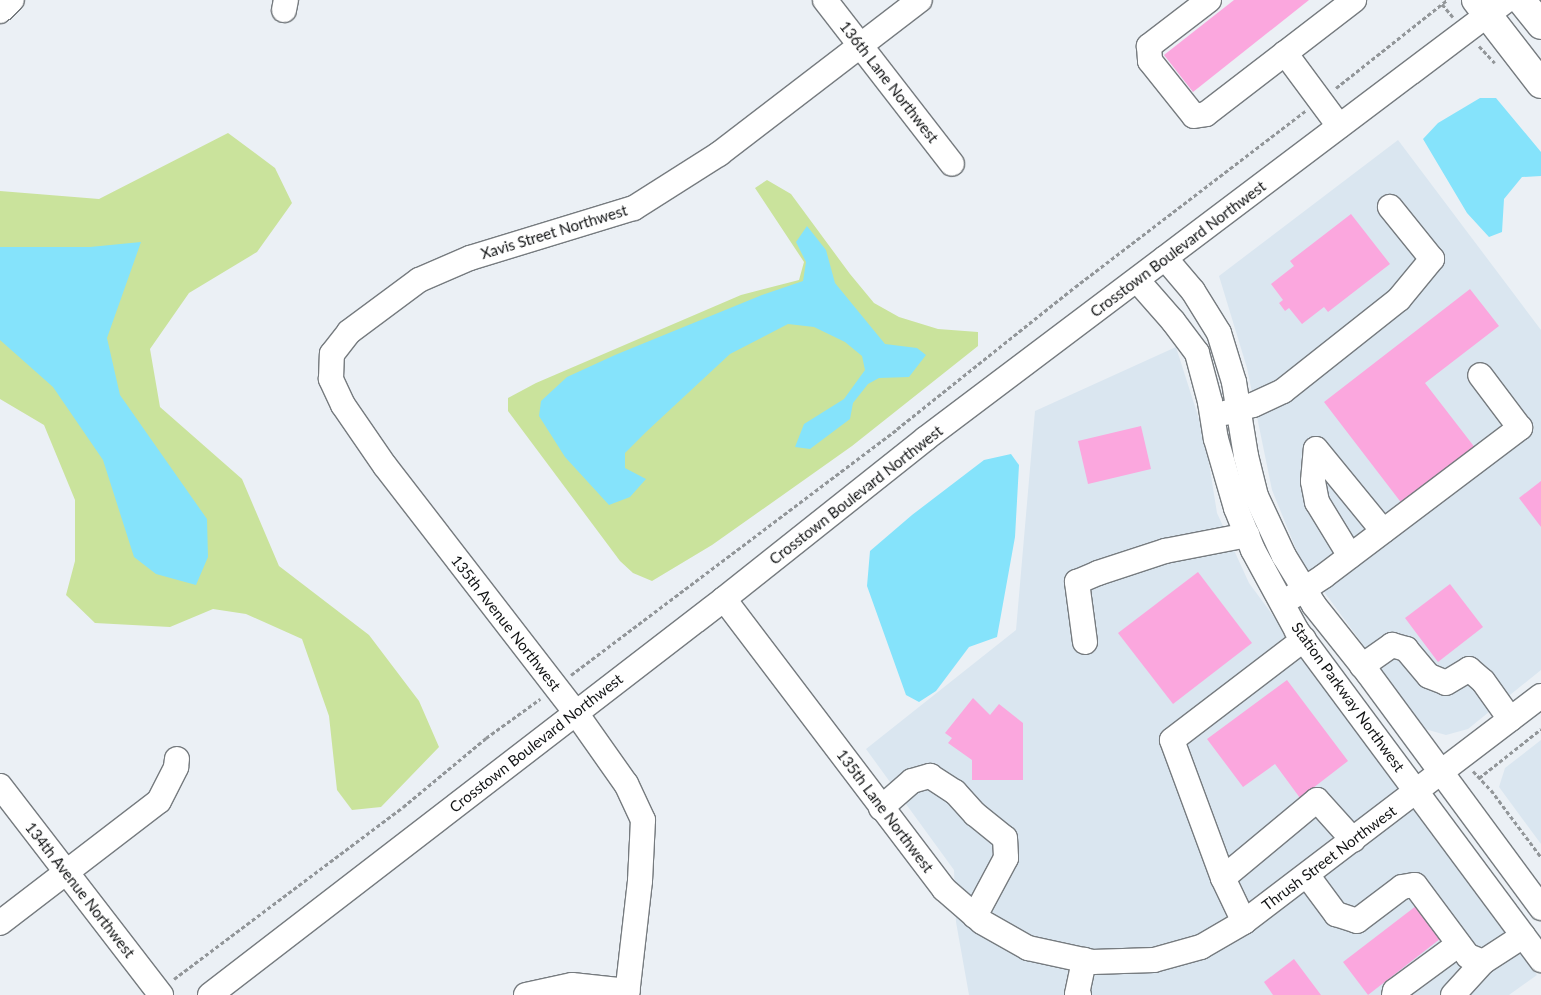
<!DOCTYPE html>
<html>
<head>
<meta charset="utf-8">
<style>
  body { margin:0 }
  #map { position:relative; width:1541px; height:995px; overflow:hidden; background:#ebf0f5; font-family:Lato,sans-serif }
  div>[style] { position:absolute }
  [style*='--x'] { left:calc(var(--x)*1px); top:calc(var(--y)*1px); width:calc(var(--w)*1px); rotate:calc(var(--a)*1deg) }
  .built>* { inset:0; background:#dae6f0 }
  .green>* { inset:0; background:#cae39c }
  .water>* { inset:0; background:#85e3fb }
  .building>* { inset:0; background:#fba7de }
  .path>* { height:3px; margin-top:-1.5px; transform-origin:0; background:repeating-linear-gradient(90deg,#929699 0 4px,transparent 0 6.5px) }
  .roads { filter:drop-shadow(1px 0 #767b7f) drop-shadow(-1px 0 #767b7f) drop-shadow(0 1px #767b7f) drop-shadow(0 -1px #767b7f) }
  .minor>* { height:24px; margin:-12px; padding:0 12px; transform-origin:12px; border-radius:12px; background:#fff }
  .major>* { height:28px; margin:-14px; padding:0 14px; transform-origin:14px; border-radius:14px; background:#fff }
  span { translate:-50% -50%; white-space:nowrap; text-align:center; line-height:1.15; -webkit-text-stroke:4px #fff; paint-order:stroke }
  .street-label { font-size:15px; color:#111314 }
</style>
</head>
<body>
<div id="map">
  <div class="built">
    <div style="clip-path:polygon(1398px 140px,1541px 330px,1541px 670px,1468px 729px,1446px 735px,1425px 729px,1300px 559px,1272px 490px,1247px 368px,1219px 276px)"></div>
    <div style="clip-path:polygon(1176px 347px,1205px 438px,1217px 513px,1249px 583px,1537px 975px,1509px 995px,969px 995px,956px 922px,954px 870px,866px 749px,1016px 630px,1035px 411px)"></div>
    <div style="clip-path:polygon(1541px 740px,1541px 844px,1499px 787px,1505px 768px)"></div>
  </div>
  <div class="green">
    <div style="clip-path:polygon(228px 133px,275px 168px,292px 203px,257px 252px,189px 293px,150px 349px,160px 407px,242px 479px,279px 566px,369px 635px,419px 701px,439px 747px,381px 807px,352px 810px,337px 790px,329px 716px,302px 639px,246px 614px,213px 609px,170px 627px,95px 623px,66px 595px,75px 561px,75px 500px,44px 425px,0 399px,0 191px,99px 199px)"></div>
    <div style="clip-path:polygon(767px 180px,791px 194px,850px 274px,874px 303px,899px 317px,938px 329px,978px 332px,978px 346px,852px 446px,712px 545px,652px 581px,633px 573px,620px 561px,508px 411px,508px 398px,536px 383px,741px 295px,799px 280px,804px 262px,755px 188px)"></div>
  </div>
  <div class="water">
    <div style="clip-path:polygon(1480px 98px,1496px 98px,1541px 152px,1541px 176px,1522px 177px,1504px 199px,1502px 232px,1489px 237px,1467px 213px,1423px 139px,1438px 123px)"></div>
    <div style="clip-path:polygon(807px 226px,826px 250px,835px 283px,885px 344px,917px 348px,926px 355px,909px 377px,879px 378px,868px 384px,853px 403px,850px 419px,810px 449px,795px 447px,804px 424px,844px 399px,865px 370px,862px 356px,845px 342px,814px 327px,788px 324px,730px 354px,646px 432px,625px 453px,625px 468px,646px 479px,630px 497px,609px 505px,565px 457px,539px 416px,541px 401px,567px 377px,615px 355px,762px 295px,803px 281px,806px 262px,796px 242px)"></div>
    <div style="clip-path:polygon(141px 242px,107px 338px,120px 395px,207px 519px,208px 557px,196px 585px,156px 574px,134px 557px,103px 460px,53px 387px,0 340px,0 247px,90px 247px)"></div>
    <div style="clip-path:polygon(1011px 454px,1019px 465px,1015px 537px,997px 637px,969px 647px,936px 691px,919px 702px,906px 695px,867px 586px,870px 551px,912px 515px,984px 460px)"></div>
  </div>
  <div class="building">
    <div style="clip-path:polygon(1234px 0,1309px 0,1193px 92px,1164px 55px)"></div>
    <div style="clip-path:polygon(1351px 214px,1390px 264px,1328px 312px,1324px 307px,1302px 324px,1289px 308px,1285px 311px,1279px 303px,1283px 300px,1271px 284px,1294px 266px,1290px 261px)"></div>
    <div style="clip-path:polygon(1470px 289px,1499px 326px,1425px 383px,1476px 449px,1403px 505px,1324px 402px)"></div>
    <div style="clip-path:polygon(1141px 426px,1151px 469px,1088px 484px,1078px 441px)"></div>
    <div style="clip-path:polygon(1541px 481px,1541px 527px,1519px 498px)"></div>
    <div style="clip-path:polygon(1198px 572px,1252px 643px,1173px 704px,1118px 633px)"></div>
    <div style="clip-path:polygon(1450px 584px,1483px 627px,1438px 662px,1405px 618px)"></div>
    <div style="clip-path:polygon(1287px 680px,1348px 761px,1300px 798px,1275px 764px,1243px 787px,1207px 739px)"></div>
    <div style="clip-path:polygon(973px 698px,990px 715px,999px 704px,1023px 723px,1023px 780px,972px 780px,972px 760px,948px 743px,952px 738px,945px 733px)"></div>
    <div style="clip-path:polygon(1416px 906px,1440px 939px,1368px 995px,1343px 962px)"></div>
    <div style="clip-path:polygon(1294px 959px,1321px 995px,1273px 995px,1264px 982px)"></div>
  </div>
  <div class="path">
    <div style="--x:1442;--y:4;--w:17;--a:50"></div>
    <div style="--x:1479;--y:46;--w:23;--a:47"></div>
    <div style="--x:1336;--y:88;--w:142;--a:-38.4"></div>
    <div style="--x:571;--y:675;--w:408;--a:-37"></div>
    <div style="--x:897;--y:429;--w:228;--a:-38.6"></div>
    <div style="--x:1075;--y:287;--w:290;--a:-37.4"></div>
    <div style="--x:1473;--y:771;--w:26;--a:47"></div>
    <div style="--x:1491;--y:790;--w:84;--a:53.3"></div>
    <div style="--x:1479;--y:778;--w:79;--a:-38.3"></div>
    <div style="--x:174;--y:979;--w:286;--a:-36.9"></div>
    <div style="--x:403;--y:807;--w:108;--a:-39.7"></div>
    <div style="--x:486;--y:738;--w:67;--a:-35.8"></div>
  </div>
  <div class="roads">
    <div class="minor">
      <div style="--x:825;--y:0;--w:207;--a:52.2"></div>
      <div style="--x:1209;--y:0;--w:76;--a:142.5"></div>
      <div style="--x:1149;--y:46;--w:15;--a:86"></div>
      <div style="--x:1150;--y:61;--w:70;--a:51.3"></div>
      <div style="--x:1194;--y:116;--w:12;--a:-9"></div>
      <div style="--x:1206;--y:114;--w:187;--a:-37.6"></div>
      <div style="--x:284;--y:10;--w:10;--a:-79"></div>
      <div style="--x:0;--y:11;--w:16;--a:-43"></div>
      <div style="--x:1285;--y:53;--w:91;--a:53.5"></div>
      <div style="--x:1165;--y:258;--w:43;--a:49.7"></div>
      <div style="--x:1193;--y:291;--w:49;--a:58.2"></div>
      <div style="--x:1219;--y:333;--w:51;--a:73"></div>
      <div style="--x:1234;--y:382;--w:75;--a:80.8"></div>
      <div style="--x:1246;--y:456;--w:41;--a:76"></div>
      <div style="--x:1256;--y:496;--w:66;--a:65"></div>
      <div style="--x:1284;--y:556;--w:57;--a:58.5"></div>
      <div style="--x:1314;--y:605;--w:87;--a:51.5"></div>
      <div style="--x:1368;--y:673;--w:292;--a:53.6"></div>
      <div style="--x:1137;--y:280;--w:55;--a:48.7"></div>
      <div style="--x:1173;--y:321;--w:40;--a:53"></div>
      <div style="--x:1197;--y:353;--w:51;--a:75.1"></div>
      <div style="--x:1210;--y:402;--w:37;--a:81"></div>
      <div style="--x:1216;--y:439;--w:72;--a:73.8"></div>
      <div style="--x:1236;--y:508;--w:45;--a:68"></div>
      <div style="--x:1253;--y:550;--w:92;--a:61.5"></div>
      <div style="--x:1297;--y:631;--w:410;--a:53.4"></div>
      <div style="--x:1225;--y:413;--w:29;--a:-16"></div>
      <div style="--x:1253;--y:405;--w:33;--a:-25"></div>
      <div style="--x:1283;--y:391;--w:148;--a:-38.4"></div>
      <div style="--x:1399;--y:299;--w:52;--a:-50.5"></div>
      <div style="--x:1432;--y:259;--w:67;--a:-128.9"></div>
      <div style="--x:1350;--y:556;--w:63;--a:-121.4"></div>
      <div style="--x:1317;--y:502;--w:21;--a:-101"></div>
      <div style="--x:1313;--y:481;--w:32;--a:-85"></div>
      <div style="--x:1316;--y:449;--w:106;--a:50.7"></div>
      <div style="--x:1292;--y:597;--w:38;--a:-33"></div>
      <div style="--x:1324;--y:576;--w:246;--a:-37.1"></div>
      <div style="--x:1520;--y:428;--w:66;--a:-127"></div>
      <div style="--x:724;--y:599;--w:364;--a:52.8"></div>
      <div style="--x:944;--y:889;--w:50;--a:41"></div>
      <div style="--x:982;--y:922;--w:53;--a:29.5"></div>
      <div style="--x:1028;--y:948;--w:66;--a:12.3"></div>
      <div style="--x:1092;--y:962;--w:62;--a:-1.8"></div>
      <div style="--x:1154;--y:960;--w:49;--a:-15.5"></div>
      <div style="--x:1201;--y:947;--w:50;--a:-30.2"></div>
      <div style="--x:1244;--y:922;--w:373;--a:-37.3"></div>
      <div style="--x:1085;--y:642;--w:61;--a:-97.6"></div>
      <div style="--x:1077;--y:582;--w:23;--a:-23"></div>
      <div style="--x:1098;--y:573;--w:71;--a:-18.2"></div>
      <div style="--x:1165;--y:551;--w:84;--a:-11"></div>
      <div style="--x:1362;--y:666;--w:37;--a:-35"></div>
      <div style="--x:1392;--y:645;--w:15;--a:16"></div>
      <div style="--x:1406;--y:649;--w:35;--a:50"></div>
      <div style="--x:1429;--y:676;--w:18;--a:22"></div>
      <div style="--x:1446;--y:683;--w:27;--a:-31"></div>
      <div style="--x:1469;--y:669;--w:18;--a:41"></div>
      <div style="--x:1483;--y:681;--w:47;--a:54.6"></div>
      <div style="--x:0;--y:786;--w:264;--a:52.4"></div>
      <div style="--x:881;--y:808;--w:41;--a:-41.1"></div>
      <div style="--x:912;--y:781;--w:19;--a:-16"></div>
      <div style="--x:930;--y:776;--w:30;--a:33"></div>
      <div style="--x:955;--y:792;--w:30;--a:48"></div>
      <div style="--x:975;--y:814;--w:38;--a:39"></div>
      <div style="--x:1005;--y:838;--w:20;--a:87"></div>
      <div style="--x:1006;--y:858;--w:66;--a:118.1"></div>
      <div style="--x:1307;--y:875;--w:49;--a:53.4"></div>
      <div style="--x:1336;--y:914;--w:22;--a:18"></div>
      <div style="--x:1357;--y:921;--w:56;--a:-37.1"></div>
      <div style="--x:1402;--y:887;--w:13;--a:-9"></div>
      <div style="--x:1415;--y:885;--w:89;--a:53.3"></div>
      <div style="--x:1468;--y:956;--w:16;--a:22"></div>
      <div style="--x:1483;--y:962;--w:48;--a:-33"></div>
      <div style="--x:1223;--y:878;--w:147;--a:-110.3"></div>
      <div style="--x:1172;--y:740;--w:166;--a:-37.4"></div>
      <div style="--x:1244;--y:922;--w:49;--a:-115.5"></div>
      <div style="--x:1223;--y:878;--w:122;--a:-39.7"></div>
      <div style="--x:1317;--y:800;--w:54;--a:48"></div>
      <div style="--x:0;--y:923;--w:200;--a:-37.5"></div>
      <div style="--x:159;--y:801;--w:38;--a:-63"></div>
      <div style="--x:176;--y:767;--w:8;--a:-83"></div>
      <div style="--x:210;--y:995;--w:649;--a:-37.61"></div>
      <div style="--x:724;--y:599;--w:257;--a:-38.5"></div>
      <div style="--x:925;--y:439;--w:729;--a:-37.03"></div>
      <div style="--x:526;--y:995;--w:47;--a:-12.3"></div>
      <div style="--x:572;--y:985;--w:56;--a:6.1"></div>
      <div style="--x:627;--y:995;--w:115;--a:-83.5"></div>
      <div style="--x:640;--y:881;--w:61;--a:-87.2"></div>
      <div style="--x:643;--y:820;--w:40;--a:-115"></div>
      <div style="--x:626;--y:784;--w:87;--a:-125.2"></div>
      <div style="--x:576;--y:713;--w:312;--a:-127.7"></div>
      <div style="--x:385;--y:466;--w:74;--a:-124.5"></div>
      <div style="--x:343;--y:405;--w:29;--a:-115"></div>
      <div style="--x:331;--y:379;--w:25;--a:-88"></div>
      <div style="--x:332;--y:354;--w:28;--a:-52"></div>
      <div style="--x:349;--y:332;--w:87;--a:-36.6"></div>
      <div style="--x:419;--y:280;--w:56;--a:-23.3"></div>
      <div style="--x:470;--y:258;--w:171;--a:-17"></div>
      <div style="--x:634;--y:208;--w:101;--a:-32.4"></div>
      <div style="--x:719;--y:154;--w:253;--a:-37.5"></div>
      <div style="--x:1079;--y:995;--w:2;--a:-153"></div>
      <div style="--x:1077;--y:994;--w:35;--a:-78"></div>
      <div style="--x:1394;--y:995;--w:4;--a:-76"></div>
      <div style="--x:1395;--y:991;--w:79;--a:-36.3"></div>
      <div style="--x:1453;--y:995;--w:45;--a:-47.7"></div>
    </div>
    <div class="major">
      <div style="--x:1476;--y:0;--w:106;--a:52.3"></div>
      <div style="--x:1521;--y:0;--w:32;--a:51"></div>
    </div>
  </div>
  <div class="street-label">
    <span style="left:889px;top:82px;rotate:52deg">136th Lane Northwest</span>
    <span style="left:554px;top:232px;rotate:-17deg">Xavis Street Northwest</span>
    <span style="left:1178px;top:249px;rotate:-37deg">Crosstown Boulevard Northwest</span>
    <span style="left:856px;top:495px;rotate:-38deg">Crosstown Boulevard Northwest</span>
    <span style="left:506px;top:623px;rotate:52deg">135th Avenue Northwest</span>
    <span style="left:1348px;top:697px;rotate:54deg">Station Parkway Northwest</span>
    <span style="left:536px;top:743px;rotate:-38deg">Crosstown Boulevard Northwest</span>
    <span style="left:885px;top:811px;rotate:53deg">135th Lane Northwest</span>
    <span style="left:1329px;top:858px;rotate:-37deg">Thrush Street Northwest</span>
    <span style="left:80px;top:890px;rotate:52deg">134th Avenue Northwest</span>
  </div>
</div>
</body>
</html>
